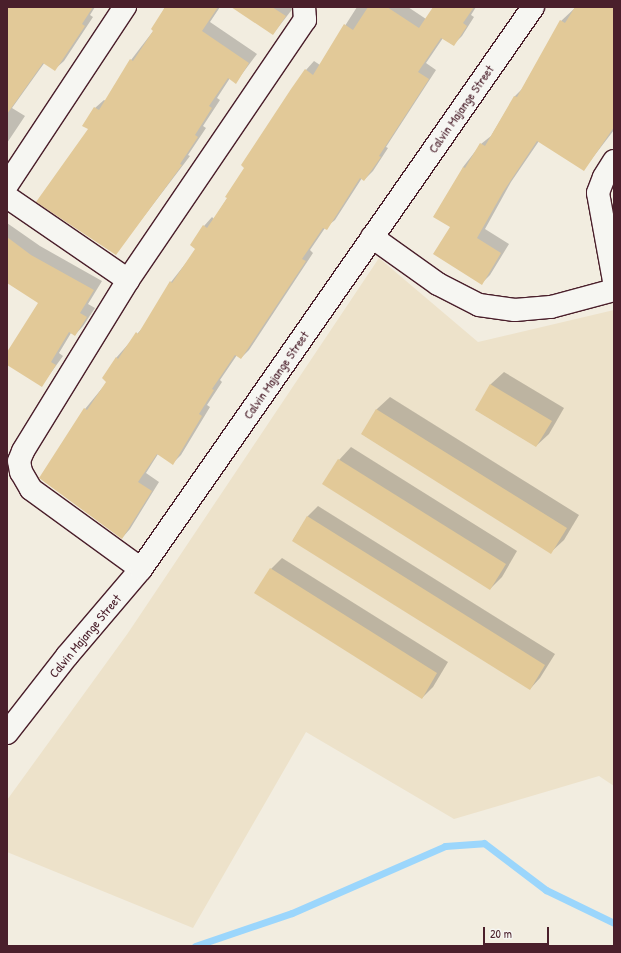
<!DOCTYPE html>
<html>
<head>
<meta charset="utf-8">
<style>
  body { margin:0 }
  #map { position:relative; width:621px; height:953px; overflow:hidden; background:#f2ede0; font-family:"Patrick Hand",sans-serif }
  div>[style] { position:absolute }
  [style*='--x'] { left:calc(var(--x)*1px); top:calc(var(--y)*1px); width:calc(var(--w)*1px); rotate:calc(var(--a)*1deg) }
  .built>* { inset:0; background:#ede2ca }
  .shadow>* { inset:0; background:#0003 }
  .stream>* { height:7px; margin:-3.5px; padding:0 3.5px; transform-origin:3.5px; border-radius:3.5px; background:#9bd6fc }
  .building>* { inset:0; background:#e2c998 }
  .roads { filter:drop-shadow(1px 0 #4a1f2b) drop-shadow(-1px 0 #4a1f2b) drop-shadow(0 1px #4a1f2b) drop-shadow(0 -1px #4a1f2b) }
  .minor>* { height:22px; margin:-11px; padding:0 11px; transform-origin:11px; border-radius:11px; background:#f6f6f2 }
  span { translate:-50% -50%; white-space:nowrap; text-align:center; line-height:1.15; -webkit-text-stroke:3px #f6f6f2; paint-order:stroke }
  .street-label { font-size:13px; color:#4a1f2b }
  .frame { position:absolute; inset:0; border:8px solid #4a1f2b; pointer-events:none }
  .scale { position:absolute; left:483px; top:927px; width:66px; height:18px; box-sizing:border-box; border:2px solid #4a1f2b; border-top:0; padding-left:5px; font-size:12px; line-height:14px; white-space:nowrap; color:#4a1f2b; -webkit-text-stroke:3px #f6f6f2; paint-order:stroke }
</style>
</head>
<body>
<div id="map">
  <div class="built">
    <div style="clip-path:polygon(379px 258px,478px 342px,614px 310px,614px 786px,599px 776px,454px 819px,306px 732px,193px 928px,7px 852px,7px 800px,128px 633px)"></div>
  </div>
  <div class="shadow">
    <div style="clip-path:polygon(7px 7px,95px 7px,90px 15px,93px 17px,64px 61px,55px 69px,45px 62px,12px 108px,25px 116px,7px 143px)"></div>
    <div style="clip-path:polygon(165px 7px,220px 7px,210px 22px,257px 54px,236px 82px,230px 78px,217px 98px,220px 100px,203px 126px,206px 128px,188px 155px,190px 156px,116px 253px,89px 129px,95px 108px,104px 100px,106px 101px,131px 60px,154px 30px)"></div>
    <div style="clip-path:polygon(233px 7px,294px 7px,273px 34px)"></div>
    <div style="clip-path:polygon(357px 7px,408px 7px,426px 19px,434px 7px,476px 7px,471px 15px,474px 17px,462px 36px,453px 45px,443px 38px,426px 63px,436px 70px,386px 147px,388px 148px,373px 171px,364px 180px,362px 178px,335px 220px,325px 228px,310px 250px,313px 253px,249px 350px,241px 358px,237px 355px,220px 380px,222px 382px,207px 405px,210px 407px,181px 455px,173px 463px,158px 454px,146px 473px,159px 482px,130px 529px,122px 538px,85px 409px,108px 381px,116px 358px,145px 325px,171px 282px,197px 249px,204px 226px,212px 217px,214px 219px,228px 197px,306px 70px,314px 61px,320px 65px)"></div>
    <div style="clip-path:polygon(576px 7px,614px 7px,614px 130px,584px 169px,539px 141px,511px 182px,485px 229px,509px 244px,490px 275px,481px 284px,451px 227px,463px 167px,481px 144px,491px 136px,515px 96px,522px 89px,561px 21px)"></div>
    <div style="clip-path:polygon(7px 223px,40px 246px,102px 281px,88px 304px,95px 308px,83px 326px,75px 335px,71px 333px,59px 353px,63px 356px,42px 385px,7px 364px,7px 354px,40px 303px,7px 280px)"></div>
    <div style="clip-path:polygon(504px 372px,564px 408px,549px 434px,536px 446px,476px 410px,491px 384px)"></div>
    <div style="clip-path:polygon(390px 397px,579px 515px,564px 540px,551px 552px,362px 434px,377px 409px)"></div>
    <div style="clip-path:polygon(351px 447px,517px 551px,502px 577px,490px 589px,339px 460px)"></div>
    <div style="clip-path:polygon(318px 506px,555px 654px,540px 678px,530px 689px,293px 540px,308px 516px)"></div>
    <div style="clip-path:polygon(282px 558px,448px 662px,433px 687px,422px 698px,271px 569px)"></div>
  </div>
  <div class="stream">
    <div style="--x:195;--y:946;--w:102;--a:-18.8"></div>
    <div style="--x:292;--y:913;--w:167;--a:-23.6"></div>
    <div style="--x:445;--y:846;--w:39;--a:-4"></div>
    <div style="--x:484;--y:843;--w:78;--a:37.2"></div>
    <div style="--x:546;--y:890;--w:76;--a:25.9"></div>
  </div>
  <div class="building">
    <div style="clip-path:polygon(7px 7px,93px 7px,82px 24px,85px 26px,55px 71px,43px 63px,7px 114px)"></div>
    <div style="clip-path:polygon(165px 7px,218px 7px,202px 31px,249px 63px,236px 84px,228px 78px,209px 106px,212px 108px,195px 135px,198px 137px,180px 164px,182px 165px,116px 255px,36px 202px,88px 129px,82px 126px,94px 107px,99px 110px,130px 59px,133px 61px,153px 31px,151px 29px)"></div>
    <div style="clip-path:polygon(231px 7px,272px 7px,286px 16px,273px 35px)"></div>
    <div style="clip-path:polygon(368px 7px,387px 7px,419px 28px,433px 7px,474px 7px,463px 23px,467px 26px,454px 46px,441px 38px,418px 72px,429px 79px,379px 156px,381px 157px,364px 181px,360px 178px,327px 230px,323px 228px,302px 259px,306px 261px,241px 359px,235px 355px,212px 389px,214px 390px,199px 414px,202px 416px,173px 465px,157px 454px,138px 482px,152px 491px,122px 539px,39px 478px,84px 408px,87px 410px,106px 382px,102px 378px,116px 357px,118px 359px,136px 332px,138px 334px,170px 281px,172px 283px,195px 249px,190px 245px,203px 225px,207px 228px,227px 198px,225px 197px,244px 168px,241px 165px,291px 89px,305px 69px,313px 75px,344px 24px,353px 30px)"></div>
    <div style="clip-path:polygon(575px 7px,614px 7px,614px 127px,584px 171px,537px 141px,503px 192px,477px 238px,501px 253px,482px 285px,433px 254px,450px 227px,433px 217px,463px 167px,465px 168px,480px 143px,485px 146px,514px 96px,517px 97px,560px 20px,565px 23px)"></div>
    <div style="clip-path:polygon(7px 237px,31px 255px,94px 290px,80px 313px,87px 317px,75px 336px,69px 332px,51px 362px,56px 365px,42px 387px,7px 365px,7px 352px,38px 303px,7px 283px)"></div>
    <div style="clip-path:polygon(490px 384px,552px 421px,536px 447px,475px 410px)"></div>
    <div style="clip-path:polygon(376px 409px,567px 528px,551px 554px,361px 434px)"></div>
    <div style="clip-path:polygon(338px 459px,506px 564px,490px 590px,322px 484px)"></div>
    <div style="clip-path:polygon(307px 516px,545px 665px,530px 690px,292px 541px)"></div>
    <div style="clip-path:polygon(270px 568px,437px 673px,422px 699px,254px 593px)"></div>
  </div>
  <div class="roads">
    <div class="minor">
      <div style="--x:614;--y:161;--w:19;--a:122"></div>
      <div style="--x:604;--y:177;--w:17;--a:111"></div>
      <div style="--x:598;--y:193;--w:89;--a:79.7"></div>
      <div style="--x:7;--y:185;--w:214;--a:-56.5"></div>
      <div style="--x:7;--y:197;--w:147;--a:34.4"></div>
      <div style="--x:372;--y:237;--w:81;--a:35.5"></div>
      <div style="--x:438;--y:284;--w:46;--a:27.1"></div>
      <div style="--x:479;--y:305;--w:36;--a:8"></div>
      <div style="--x:515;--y:310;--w:36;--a:-5"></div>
      <div style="--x:551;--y:307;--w:65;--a:-15.1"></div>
      <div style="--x:141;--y:569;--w:136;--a:-144"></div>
      <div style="--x:31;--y:489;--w:20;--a:-120"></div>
      <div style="--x:21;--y:472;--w:11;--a:-100"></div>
      <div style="--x:19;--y:461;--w:11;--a:-68"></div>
      <div style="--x:23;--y:451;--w:201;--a:-58.4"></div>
      <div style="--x:128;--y:280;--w:315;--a:-55.8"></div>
      <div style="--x:305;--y:20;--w:13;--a:-94"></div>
      <div style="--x:7;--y:733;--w:98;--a:-52.1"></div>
      <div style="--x:67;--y:656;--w:114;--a:-49.6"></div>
      <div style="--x:141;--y:569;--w:685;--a:-55.1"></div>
    </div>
  </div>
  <div class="street-label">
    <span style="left:461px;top:109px;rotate:-55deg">Calvin Majange Street</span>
    <span style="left:276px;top:375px;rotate:-55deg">Calvin Majange Street</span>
    <span style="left:85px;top:636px;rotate:-50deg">Calvin Majange Street</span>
  </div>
  <div class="frame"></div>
  <div class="scale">20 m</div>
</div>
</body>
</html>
